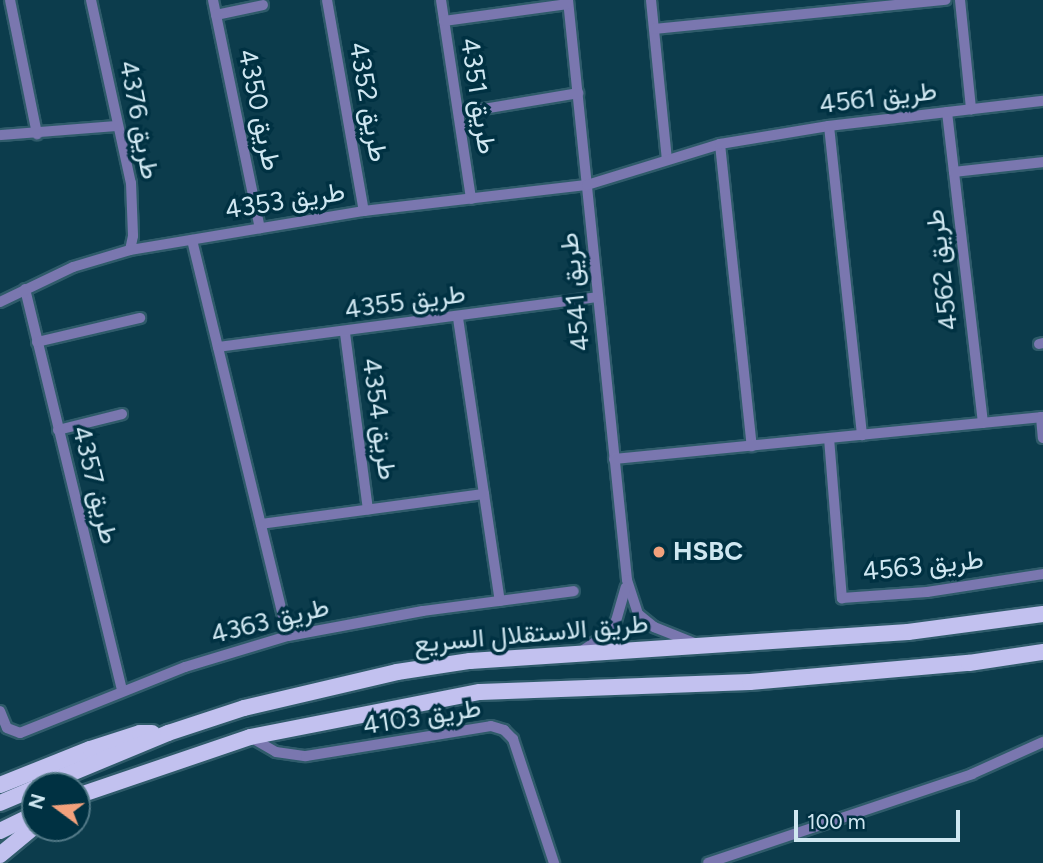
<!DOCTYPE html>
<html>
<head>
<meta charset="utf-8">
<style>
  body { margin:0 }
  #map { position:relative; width:1043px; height:863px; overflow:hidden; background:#0c3c4c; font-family:Figtree,Vazirmatn,sans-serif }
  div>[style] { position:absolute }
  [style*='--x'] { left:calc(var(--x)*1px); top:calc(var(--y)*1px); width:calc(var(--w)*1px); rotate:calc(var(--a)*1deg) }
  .roads { filter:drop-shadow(2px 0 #2f5b6a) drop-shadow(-2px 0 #2f5b6a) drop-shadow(0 2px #2f5b6a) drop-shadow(0 -2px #2f5b6a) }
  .street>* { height:10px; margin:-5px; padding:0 5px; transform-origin:5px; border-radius:5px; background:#7a77af }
  .primary>* { height:16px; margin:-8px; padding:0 8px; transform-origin:8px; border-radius:8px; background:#c2c1ef }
  .dots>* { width:19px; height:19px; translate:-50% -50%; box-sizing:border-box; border:4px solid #003142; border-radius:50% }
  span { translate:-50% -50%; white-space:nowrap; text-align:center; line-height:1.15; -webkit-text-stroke:7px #003142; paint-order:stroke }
  .street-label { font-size:26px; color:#cfe7f1 }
  .poi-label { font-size:26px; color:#cfe7f1; font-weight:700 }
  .left { translate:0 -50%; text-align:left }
  .north { position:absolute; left:21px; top:772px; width:70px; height:70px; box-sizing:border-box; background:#003142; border:2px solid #537a88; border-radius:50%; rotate:286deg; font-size:19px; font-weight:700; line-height:28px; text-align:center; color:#cfe7f1 }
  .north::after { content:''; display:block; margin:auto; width:24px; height:32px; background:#f1a17c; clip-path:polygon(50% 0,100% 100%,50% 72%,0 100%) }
  .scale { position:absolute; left:794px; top:810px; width:166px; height:32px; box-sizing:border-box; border:4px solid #cfe7f1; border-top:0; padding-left:9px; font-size:21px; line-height:24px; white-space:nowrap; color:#cfe7f1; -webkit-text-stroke:5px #003142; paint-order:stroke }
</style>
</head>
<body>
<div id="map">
  <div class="roads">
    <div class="street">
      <div style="--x:10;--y:0;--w:137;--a:78.6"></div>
      <div style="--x:91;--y:0;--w:187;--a:77.7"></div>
      <div style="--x:131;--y:183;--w:53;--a:87.8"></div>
      <div style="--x:133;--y:236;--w:14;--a:102"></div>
      <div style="--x:213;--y:0;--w:233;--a:78.4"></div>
      <div style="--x:327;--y:0;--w:214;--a:80.1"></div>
      <div style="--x:441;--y:0;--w:201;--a:81.4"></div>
      <div style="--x:568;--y:0;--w:583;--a:84.19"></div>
      <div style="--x:627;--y:580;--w:36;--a:72"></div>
      <div style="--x:638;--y:614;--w:21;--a:39"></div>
      <div style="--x:654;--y:627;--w:43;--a:21.8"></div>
      <div style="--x:651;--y:0;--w:160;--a:84.3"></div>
      <div style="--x:960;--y:0;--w:110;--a:84.2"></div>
      <div style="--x:216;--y:15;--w:48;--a:-12"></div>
      <div style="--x:444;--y:21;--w:125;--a:-7.8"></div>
      <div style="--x:654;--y:29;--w:293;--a:-5.7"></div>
      <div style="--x:947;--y:112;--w:313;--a:83.4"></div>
      <div style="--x:459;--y:113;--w:121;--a:-9.5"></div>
      <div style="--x:829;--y:126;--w:311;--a:83.9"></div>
      <div style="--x:0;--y:135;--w:118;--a:-4.4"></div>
      <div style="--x:720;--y:144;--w:304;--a:84"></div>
      <div style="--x:954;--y:172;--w:90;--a:-6.4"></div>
      <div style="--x:192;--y:240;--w:407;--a:76.4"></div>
      <div style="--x:25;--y:289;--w:414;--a:76.4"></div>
      <div style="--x:0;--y:302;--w:81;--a:-25.6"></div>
      <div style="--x:73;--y:267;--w:59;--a:-16.6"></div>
      <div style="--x:130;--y:250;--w:237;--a:-9.5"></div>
      <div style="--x:364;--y:211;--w:225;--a:-6.7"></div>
      <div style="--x:587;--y:185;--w:139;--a:-17.1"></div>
      <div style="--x:720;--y:144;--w:110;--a:-9.4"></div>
      <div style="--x:829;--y:126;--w:215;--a:-6.7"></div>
      <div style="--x:458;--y:318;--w:286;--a:81.6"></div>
      <div style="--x:345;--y:333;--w:178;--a:82.6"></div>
      <div style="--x:37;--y:342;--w:106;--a:-13.1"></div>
      <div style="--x:1039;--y:344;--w:4;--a:-14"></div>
      <div style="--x:218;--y:347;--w:383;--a:-7.5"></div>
      <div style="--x:1041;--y:417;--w:21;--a:85"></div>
      <div style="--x:58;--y:430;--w:66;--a:-14"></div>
      <div style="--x:829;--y:438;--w:161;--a:85.4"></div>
      <div style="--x:842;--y:598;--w:85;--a:-4"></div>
      <div style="--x:927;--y:592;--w:117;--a:-8.8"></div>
      <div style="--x:614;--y:459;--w:431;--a:-5.6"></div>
      <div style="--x:261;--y:524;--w:225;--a:-7.7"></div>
      <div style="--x:579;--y:653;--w:25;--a:-34"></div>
      <div style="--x:600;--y:639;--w:24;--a:-48"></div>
      <div style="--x:616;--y:621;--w:35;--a:-74"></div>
      <div style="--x:0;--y:711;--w:18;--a:68"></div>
      <div style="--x:7;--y:728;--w:14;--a:21"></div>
      <div style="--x:20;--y:733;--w:178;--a:-21.8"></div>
      <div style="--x:185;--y:667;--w:108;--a:-16.8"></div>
      <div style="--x:288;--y:636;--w:137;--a:-10.5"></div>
      <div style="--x:423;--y:611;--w:152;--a:-7.5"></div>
      <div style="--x:250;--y:737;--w:30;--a:30"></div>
      <div style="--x:276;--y:752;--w:30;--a:8"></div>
      <div style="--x:306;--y:756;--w:187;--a:-9.2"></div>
      <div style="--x:491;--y:726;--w:14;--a:17"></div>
      <div style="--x:504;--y:730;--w:13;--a:45"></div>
      <div style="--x:513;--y:739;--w:131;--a:71.7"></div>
      <div style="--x:708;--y:863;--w:279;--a:-18.6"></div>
      <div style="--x:972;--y:774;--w:78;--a:-24.3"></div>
    </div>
    <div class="primary">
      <div style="--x:0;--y:785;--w:97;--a:-21.8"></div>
      <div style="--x:90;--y:749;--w:52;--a:-17.7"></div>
      <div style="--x:140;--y:733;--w:12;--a:0"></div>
      <div style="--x:40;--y:786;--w:139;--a:-22.5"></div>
      <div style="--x:168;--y:733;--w:80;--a:-18.2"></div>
      <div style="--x:244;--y:708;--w:157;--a:-13.2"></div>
      <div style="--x:397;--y:672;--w:74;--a:-8.6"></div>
      <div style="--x:470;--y:661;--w:439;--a:-3.8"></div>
      <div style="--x:908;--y:632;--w:136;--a:-7.6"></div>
      <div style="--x:77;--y:796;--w:183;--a:-18.8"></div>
      <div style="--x:250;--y:737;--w:234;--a:-11.1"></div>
      <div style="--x:480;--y:692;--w:270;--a:-2.1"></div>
      <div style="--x:750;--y:682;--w:220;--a:-5"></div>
      <div style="--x:969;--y:663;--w:75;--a:-8.5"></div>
      <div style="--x:0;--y:803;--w:38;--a:-23"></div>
      <div style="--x:0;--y:831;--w:39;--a:-26"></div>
      <div style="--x:0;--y:855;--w:45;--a:-39.6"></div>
    </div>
  </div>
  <div class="dots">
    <div style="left:659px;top:552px;background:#f1a17c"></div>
  </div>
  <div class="street-label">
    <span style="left:478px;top:96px;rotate:81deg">طريق 4351</span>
    <span style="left:878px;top:98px;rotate:-7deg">طريق 4561</span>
    <span style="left:368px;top:102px;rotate:80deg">طريق 4352</span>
    <span style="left:259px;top:110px;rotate:78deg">طريق 4350</span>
    <span style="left:139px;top:120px;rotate:79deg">طريق 4376</span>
    <span style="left:285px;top:201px;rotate:-9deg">طريق 4353</span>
    <span style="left:942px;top:270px;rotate:-97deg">طريق 4562</span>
    <span style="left:575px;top:292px;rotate:-96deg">طريق 4541</span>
    <span style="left:405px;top:302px;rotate:-8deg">طريق 4355</span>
    <span style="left:379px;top:419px;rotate:82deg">طريق 4354</span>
    <span style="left:95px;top:485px;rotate:76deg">طريق 4357</span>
    <span style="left:923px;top:566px;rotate:-6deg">طريق 4563</span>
    <span style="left:270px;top:621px;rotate:-14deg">طريق 4363</span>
    <span style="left:531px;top:634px;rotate:-5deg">طريق الاستقلال السريع</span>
    <span style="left:422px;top:717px;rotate:-9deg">طريق 4103</span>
  </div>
  <div class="poi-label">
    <span class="left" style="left:673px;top:552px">HSBC</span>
  </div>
  <div class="north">N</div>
  <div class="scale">100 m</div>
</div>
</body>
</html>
